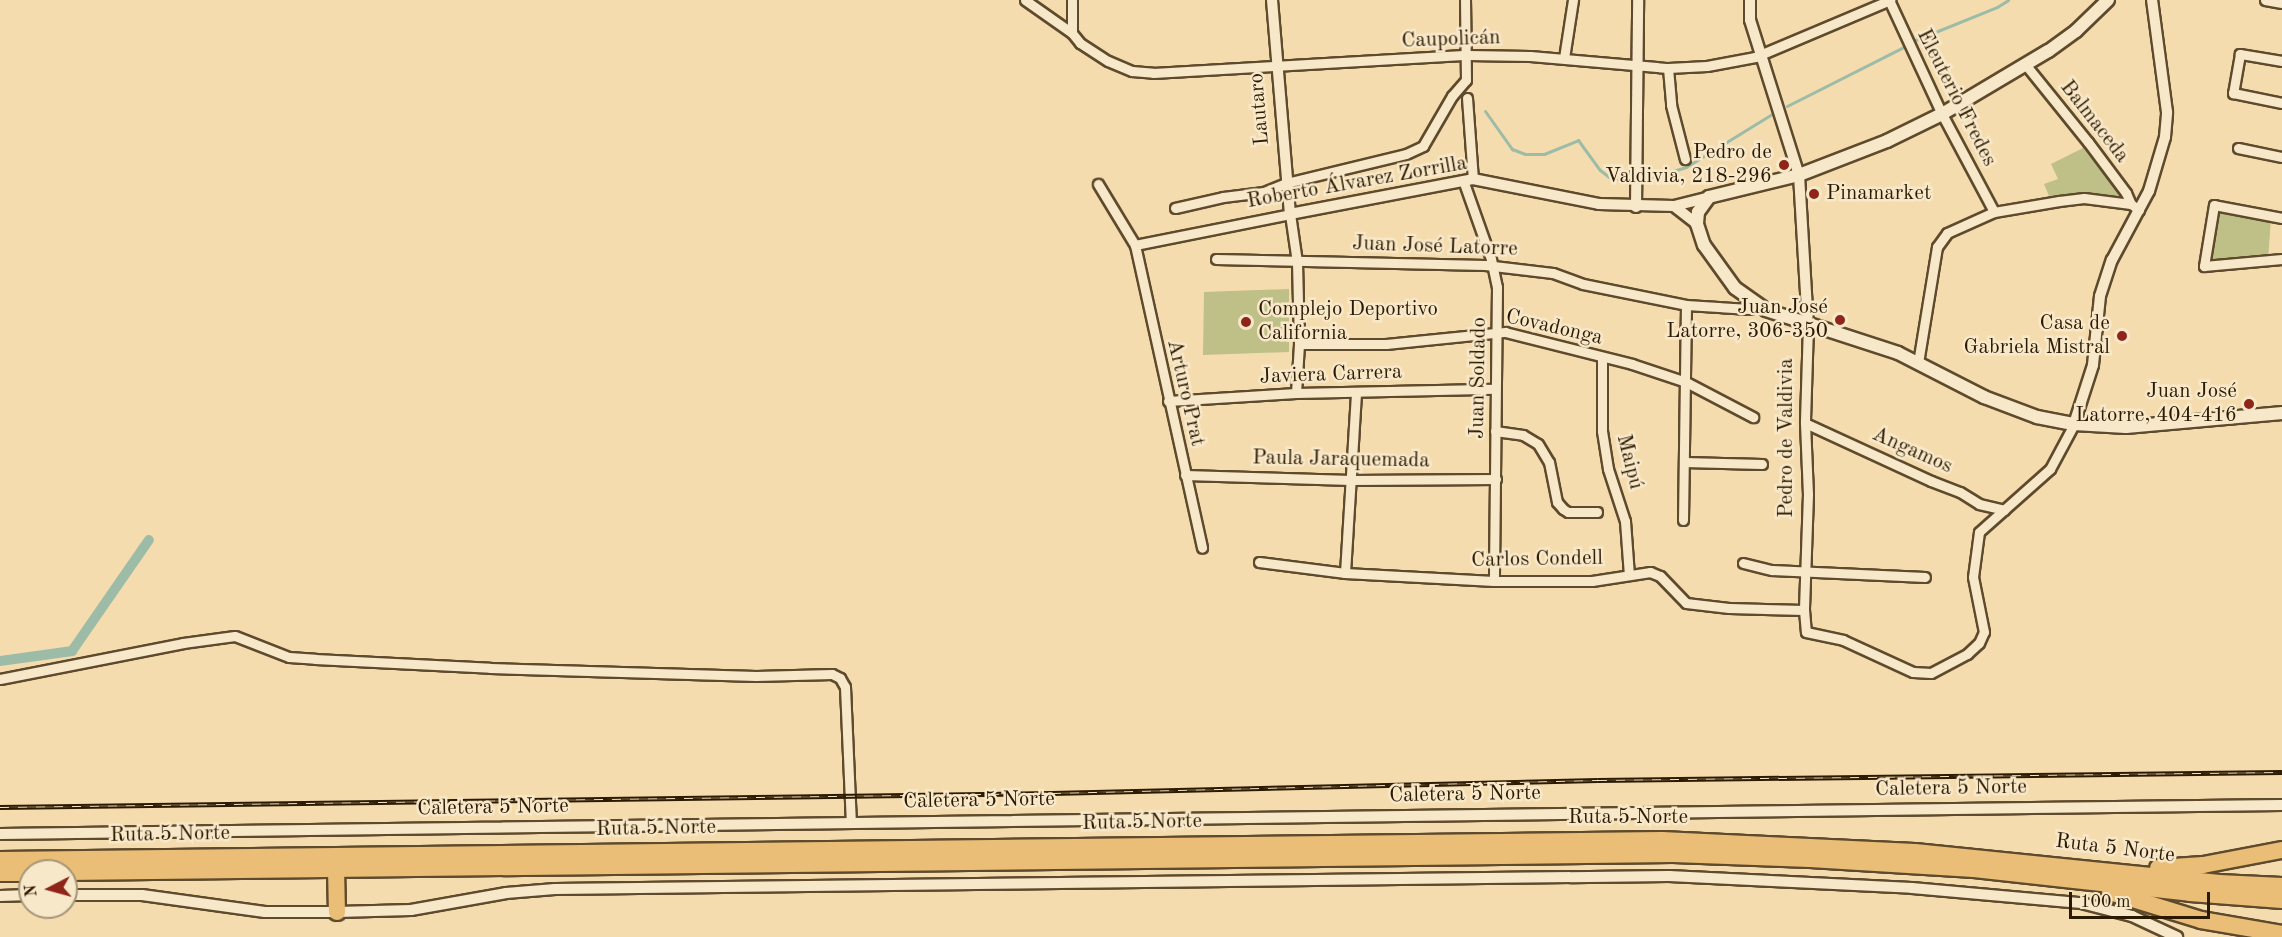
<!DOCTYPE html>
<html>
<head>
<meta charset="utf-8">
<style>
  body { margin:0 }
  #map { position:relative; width:2282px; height:937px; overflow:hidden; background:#f5dcae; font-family:"Old Standard TT",serif }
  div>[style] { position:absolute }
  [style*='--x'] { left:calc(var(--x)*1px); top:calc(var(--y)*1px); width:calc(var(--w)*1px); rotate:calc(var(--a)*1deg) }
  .green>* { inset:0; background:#bfbf88 }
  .stream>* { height:3px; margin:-1.5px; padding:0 1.5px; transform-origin:1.5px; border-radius:1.5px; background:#9cbca8 }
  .canal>* { height:10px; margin:-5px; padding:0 5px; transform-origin:5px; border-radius:5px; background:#9cbca8 }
  .roads { filter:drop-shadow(2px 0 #5e4a2c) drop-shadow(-2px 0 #5e4a2c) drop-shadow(0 2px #5e4a2c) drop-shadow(0 -2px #5e4a2c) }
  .minor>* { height:9px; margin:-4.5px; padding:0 4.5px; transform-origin:4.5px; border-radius:4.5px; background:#f8e8ca }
  .tertiary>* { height:10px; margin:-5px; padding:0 5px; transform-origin:5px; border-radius:5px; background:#f8e8ca }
  .secondary>* { height:12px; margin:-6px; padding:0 6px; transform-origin:6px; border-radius:6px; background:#f8e8ca }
  .motorway>* { height:16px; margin:-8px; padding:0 8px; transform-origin:8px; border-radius:8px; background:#eabe77 }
  .rail>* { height:5px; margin-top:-2.5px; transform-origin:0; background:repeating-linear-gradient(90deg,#f8e8ca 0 9px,#2c1a00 0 18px); box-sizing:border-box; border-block:2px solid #2c1a00 }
  .dots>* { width:16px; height:16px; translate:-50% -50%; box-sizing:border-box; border:3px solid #f8e8ca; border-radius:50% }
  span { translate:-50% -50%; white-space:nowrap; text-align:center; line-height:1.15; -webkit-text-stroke:5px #f8e8ca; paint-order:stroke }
  .street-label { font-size:21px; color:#2c1a00 }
  .poi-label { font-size:21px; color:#2c1a00 }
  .right { translate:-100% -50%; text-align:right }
  .left { translate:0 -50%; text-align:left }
  .north { position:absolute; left:18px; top:859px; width:60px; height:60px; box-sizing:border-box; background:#f8e8ca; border:2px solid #a69679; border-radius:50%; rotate:264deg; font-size:16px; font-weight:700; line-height:24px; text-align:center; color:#2c1a00 }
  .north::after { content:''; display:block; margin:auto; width:21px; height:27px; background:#8f2418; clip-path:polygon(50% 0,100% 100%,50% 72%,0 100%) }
  .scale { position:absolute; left:2069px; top:892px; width:141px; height:27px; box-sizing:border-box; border:3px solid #2c1a00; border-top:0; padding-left:8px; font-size:18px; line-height:21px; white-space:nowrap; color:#2c1a00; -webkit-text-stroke:4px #f8e8ca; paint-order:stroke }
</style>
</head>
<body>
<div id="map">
  <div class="green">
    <div style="clip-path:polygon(2087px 146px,2124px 195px,2119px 199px,2084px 193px,2049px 196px,2044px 184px,2058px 179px,2051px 164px)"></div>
    <div style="clip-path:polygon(2218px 209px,2271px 218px,2268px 261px,2209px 262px)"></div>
    <div style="clip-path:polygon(1289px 289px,1289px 352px,1203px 355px,1204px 292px)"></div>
  </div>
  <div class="stream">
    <div style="--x:1913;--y:41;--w:91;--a:-22"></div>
    <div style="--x:1997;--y:7;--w:13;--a:-32"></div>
    <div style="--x:1787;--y:106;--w:131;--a:-26.8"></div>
    <div style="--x:1485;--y:111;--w:47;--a:54.6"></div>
    <div style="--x:1512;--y:149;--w:14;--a:21"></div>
    <div style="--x:1525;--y:154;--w:19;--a:0"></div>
    <div style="--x:1544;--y:154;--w:37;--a:-22"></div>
    <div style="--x:1578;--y:140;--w:37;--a:54"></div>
    <div style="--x:1600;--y:170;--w:11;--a:38"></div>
    <div style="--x:1609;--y:177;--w:18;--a:13"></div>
    <div style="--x:1644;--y:180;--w:44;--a:-17.2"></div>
    <div style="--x:1686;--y:167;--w:101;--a:-31.6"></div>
  </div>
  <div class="canal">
    <div style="--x:0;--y:661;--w:73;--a:-7.9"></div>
    <div style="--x:72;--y:651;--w:135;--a:-55.3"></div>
  </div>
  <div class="roads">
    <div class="minor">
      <div style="--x:1025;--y:0;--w:57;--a:35.1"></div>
      <div style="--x:1072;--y:33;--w:13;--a:51"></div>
      <div style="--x:1080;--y:43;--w:33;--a:33"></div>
      <div style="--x:1108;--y:61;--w:26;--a:23"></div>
      <div style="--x:1132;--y:71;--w:21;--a:5"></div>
      <div style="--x:1153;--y:73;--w:315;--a:-3.3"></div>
      <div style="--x:1467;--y:55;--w:63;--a:0.9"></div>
      <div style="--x:1530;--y:56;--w:139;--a:5"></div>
      <div style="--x:1668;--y:68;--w:39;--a:-3"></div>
      <div style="--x:1707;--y:66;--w:49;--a:-10.6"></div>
      <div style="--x:1755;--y:57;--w:147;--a:-22.9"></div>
      <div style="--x:1072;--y:0;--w:33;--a:90"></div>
      <div style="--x:1889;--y:0;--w:126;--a:65.1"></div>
      <div style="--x:1942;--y:114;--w:111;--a:62"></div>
      <div style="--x:2265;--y:0;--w:17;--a:10"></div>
      <div style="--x:1564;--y:58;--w:59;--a:-81.2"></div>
      <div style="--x:2282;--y:61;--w:43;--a:-170.5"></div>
      <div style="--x:2240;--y:54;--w:40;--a:100"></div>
      <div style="--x:2233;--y:93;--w:50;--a:11.5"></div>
      <div style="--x:2025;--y:64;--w:100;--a:51.1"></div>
      <div style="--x:2088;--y:142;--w:64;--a:53.3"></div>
      <div style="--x:2126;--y:193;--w:12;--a:66"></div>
      <div style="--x:1668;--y:68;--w:37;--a:85"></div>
      <div style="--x:1671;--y:105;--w:56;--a:75.5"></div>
      <div style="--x:1467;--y:98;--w:81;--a:85.8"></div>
      <div style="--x:2238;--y:148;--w:45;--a:11.6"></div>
      <div style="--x:1463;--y:180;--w:84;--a:70.5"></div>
      <div style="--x:1491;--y:259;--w:29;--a:78"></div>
      <div style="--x:1497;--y:287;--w:294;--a:90.6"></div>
      <div style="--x:1098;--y:184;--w:71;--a:58.8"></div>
      <div style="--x:1135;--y:245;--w:310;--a:77.5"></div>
      <div style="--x:1175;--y:208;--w:49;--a:-12.9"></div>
      <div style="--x:1223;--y:197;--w:41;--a:-7"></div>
      <div style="--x:1264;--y:192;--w:24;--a:-22"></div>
      <div style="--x:1286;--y:183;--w:123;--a:-13.6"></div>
      <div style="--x:1406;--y:154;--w:19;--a:-25"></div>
      <div style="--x:1423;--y:146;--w:58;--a:-59.9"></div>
      <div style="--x:1452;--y:96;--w:21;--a:-49"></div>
      <div style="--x:1466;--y:80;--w:80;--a:-90.7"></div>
      <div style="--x:2282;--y:218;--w:69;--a:-169.2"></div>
      <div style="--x:2214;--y:205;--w:62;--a:99.3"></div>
      <div style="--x:2204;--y:266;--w:78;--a:-5.1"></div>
      <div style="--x:1135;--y:245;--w:158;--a:-11.3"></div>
      <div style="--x:1290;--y:214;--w:49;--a:81.7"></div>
      <div style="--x:1297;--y:262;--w:82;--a:88.6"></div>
      <div style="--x:1299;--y:344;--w:49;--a:93.5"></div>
      <div style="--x:1216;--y:259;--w:269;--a:1.3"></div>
      <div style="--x:1485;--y:265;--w:68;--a:6.7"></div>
      <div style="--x:1553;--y:273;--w:32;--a:20"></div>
      <div style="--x:1583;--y:284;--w:105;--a:11.5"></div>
      <div style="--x:1686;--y:305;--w:64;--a:3.6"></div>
      <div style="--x:1750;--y:309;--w:7;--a:-45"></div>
      <div style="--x:1808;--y:325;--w:98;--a:91.8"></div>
      <div style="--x:1805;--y:423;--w:71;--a:87.6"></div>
      <div style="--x:1808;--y:494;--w:116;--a:92"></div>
      <div style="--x:1804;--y:610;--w:22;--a:85"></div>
      <div style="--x:1806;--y:632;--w:38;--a:12"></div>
      <div style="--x:1843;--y:640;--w:77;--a:24.6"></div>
      <div style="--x:1913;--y:672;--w:18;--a:3"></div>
      <div style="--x:1931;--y:673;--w:41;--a:-27.8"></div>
      <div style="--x:1967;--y:654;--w:16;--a:-43"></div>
      <div style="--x:1979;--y:643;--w:12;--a:-66"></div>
      <div style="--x:1984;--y:632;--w:56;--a:-101.3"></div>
      <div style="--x:1973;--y:577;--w:45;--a:-82.4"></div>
      <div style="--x:1979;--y:532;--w:95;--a:-41.6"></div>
      <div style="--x:2050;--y:469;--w:51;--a:-61.9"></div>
      <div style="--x:1299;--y:344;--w:87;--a:0"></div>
      <div style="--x:1386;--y:344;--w:120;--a:-5.8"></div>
      <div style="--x:1505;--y:332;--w:131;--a:14.1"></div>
      <div style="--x:1632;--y:364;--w:57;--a:18.4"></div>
      <div style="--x:1686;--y:382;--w:76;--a:27.6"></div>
      <div style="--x:1602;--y:358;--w:73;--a:90"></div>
      <div style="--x:1602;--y:431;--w:38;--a:81"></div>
      <div style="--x:1608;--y:469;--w:55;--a:71.9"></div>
      <div style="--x:1625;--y:521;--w:54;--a:85.8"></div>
      <div style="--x:1918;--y:363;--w:118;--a:-80.7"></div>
      <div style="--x:1937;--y:247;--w:17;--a:-54"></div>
      <div style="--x:1947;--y:233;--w:51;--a:-24.1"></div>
      <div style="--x:1994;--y:212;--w:66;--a:-9.6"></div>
      <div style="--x:2059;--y:201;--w:25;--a:-7"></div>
      <div style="--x:2084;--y:198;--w:47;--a:7.3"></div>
      <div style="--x:2131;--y:204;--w:10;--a:37"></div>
      <div style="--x:1168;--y:401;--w:128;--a:-3.6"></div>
      <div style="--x:1296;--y:393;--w:199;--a:-1.2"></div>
      <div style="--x:1805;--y:423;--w:139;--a:24.7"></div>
      <div style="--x:1931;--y:481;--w:31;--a:21"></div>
      <div style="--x:1960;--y:492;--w:22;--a:32"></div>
      <div style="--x:1979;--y:504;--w:26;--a:13"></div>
      <div style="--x:1495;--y:431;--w:28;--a:8"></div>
      <div style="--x:1523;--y:435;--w:17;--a:31"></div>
      <div style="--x:1538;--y:444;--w:21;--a:59"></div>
      <div style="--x:1549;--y:462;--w:41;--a:78.7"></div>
      <div style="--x:1557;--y:502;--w:9;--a:49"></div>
      <div style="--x:1563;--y:509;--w:6;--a:31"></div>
      <div style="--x:1568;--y:512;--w:29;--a:0"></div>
      <div style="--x:1684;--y:462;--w:78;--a:1.5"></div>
      <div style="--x:1185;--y:475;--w:166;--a:1.7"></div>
      <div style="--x:1351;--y:480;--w:145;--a:-0.4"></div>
      <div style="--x:1683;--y:520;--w:215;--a:-89.2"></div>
      <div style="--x:1259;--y:562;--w:87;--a:7.3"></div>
      <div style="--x:1345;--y:573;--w:149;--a:3.1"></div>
      <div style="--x:1494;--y:581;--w:98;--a:0"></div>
      <div style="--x:1592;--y:581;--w:59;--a:-8.8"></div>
      <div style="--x:1650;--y:572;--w:11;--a:22"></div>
      <div style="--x:1660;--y:576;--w:37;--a:46"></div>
      <div style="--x:1686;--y:603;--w:43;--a:6.6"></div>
      <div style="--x:1729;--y:608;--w:75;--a:1.5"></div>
      <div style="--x:1743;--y:563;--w:30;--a:14"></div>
      <div style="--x:1772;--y:570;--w:153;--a:2.6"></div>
      <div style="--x:1345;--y:573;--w:181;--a:-86.5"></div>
      <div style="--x:0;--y:679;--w:187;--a:-11.1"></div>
      <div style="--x:183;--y:643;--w:52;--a:-7.7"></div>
      <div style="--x:235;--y:636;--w:58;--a:21.3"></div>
      <div style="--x:289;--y:657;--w:26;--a:4"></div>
      <div style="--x:315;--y:659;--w:175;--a:2.9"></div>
      <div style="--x:490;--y:668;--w:266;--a:1.7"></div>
      <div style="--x:756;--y:676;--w:76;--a:-1.5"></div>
      <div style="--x:832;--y:674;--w:9;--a:27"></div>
      <div style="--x:840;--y:678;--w:10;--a:61"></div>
      <div style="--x:845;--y:687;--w:135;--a:87.5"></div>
    </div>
    <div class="tertiary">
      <div style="--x:1272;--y:0;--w:215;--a:85.2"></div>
      <div style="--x:1290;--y:214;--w:186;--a:-10.8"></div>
      <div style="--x:1473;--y:179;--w:128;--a:11.2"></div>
      <div style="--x:1599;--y:204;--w:75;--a:1.5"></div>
      <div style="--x:1674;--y:206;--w:36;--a:-14"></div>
      <div style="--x:1750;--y:0;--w:20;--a:90"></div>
      <div style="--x:1750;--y:20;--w:163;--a:72.5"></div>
      <div style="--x:1799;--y:175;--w:150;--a:86.6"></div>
      <div style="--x:1674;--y:206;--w:29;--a:38"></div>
      <div style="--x:1636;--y:207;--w:207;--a:-89.4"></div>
      <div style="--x:2074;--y:424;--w:62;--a:-72.1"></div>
      <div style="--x:2093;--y:365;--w:69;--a:-84.2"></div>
      <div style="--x:2100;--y:296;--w:38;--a:-72"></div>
      <div style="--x:2112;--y:260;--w:78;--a:-61.8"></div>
      <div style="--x:2149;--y:191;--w:56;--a:-73.5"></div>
      <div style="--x:2165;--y:137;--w:25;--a:-85"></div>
      <div style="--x:2167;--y:112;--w:113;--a:-97.6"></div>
      <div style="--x:0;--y:834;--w:2282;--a:-0.73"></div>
      <div style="--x:66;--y:895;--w:76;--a:0"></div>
      <div style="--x:142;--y:895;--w:124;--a:7.9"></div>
      <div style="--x:265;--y:912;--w:72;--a:0"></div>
      <div style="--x:337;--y:912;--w:74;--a:-1.5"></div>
      <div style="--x:411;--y:910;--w:97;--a:-10.1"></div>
      <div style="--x:506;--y:893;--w:49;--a:-4.7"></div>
      <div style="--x:555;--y:889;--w:1114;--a:-0.67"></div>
      <div style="--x:1669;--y:876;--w:243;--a:2.8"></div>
      <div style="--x:1912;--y:888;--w:170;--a:5.1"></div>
      <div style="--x:2081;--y:903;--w:53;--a:14.3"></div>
      <div style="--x:2132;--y:916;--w:50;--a:25"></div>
      <div style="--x:0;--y:896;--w:30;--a:-2"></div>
    </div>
    <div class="secondary">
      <div style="--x:2108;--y:0;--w:45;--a:135.9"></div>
      <div style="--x:2076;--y:31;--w:34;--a:144"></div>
      <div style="--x:2048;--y:51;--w:123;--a:149.3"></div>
      <div style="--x:1942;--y:114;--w:61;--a:153.9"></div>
      <div style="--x:1887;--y:141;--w:94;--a:158.9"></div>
      <div style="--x:1799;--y:175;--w:93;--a:166.3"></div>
      <div style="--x:1709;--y:197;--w:19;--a:126"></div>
      <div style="--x:1698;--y:212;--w:12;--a:95"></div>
      <div style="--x:1697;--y:224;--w:22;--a:72"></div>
      <div style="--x:1704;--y:245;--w:53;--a:54.2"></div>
      <div style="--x:1735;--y:288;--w:38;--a:35"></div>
      <div style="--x:1766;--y:310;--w:139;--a:18"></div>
      <div style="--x:1898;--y:353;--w:97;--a:27.1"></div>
      <div style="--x:1984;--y:397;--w:57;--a:20.7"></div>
      <div style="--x:2037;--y:417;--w:38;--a:11"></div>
      <div style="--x:2074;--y:424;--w:52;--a:3.3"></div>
      <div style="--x:2126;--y:427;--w:157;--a:-5.1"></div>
    </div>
    <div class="motorway">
      <div style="--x:0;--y:860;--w:1662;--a:-0.69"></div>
      <div style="--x:1662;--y:840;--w:253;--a:2.7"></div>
      <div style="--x:1915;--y:852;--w:306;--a:5.8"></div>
      <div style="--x:2219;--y:883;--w:63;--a:2.7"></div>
      <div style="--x:2158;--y:868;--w:45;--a:-3.8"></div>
      <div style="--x:2203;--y:865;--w:80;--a:-10.8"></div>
      <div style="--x:336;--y:869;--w:43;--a:88.7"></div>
      <div style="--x:66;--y:872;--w:1607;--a:-0.64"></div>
      <div style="--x:1673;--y:854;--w:137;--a:2.1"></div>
      <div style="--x:1810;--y:859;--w:164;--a:3.5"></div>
      <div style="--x:1974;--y:869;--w:217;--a:6.3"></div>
      <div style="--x:2190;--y:893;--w:92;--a:4.4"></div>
      <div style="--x:0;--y:873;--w:30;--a:0"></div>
      <div style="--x:2110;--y:892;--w:95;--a:17.1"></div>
      <div style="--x:2201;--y:920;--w:82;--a:9.8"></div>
    </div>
  </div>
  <div class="rail">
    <div style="--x:0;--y:807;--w:1052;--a:-0.76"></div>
    <div style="--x:1052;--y:793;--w:546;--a:-1.36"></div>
    <div style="--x:1598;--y:780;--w:684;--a:-0.67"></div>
  </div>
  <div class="dots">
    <div style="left:1784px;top:165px;background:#8f2418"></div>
    <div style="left:1814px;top:194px;background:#8f2418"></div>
    <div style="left:1840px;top:320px;background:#8f2418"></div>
    <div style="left:1246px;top:322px;background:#8f2418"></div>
    <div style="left:2122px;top:336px;background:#8f2418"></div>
    <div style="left:2249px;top:404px;background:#8f2418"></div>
  </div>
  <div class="street-label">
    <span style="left:1451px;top:40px;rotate:-2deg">Caupolicán</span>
    <span style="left:1956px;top:98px;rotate:63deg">Eleuterio Fredes</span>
    <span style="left:1260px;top:109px;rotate:-95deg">Lautaro</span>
    <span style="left:2094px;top:122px;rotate:52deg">Balmaceda</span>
    <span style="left:1357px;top:183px;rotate:-10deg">Roberto Álvarez Zorrilla</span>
    <span style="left:1435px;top:247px;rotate:2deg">Juan José Latorre</span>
    <span style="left:1554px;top:328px;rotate:13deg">Covadonga</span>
    <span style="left:1331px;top:375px;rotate:-2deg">Javiera Carrera</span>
    <span style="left:1479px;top:378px;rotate:-89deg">Juan Soldado</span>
    <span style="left:1185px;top:393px;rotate:77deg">Arturo Prat</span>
    <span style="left:1787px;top:438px;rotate:-90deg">Pedro de Valdivia</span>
    <span style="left:1912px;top:451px;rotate:24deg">Angamos</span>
    <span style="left:1341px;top:460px;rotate:1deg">Paula Jaraquemada</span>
    <span style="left:1629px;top:462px;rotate:76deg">Maipú</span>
    <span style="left:1537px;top:560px;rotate:-1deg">Carlos Condell</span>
    <span style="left:1951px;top:789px;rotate:-1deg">Caletera 5 Norte</span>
    <span style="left:1465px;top:795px;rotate:-1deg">Caletera 5 Norte</span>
    <span style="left:979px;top:801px;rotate:-1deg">Caletera 5 Norte</span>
    <span style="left:493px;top:808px;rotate:-1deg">Caletera 5 Norte</span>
    <span style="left:1628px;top:818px">Ruta 5 Norte</span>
    <span style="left:1142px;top:823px;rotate:-1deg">Ruta 5 Norte</span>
    <span style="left:656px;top:829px;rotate:-1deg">Ruta 5 Norte</span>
    <span style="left:170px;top:835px;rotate:-1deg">Ruta 5 Norte</span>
    <span style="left:2115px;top:849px;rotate:7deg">Ruta 5 Norte</span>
  </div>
  <div class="poi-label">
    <span class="right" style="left:1772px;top:165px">Pedro de<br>Valdivia, 218-296</span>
    <span class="left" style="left:1826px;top:194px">Pinamarket</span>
    <span class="right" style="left:1828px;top:320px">Juan José<br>Latorre, 306-350</span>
    <span class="left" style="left:1258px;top:322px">Complejo Deportivo<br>California</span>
    <span class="right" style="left:2110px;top:336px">Casa de<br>Gabriela Mistral</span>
    <span class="right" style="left:2237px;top:404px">Juan José<br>Latorre, 404-416</span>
  </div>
  <div class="north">N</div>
  <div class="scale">100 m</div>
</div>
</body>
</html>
